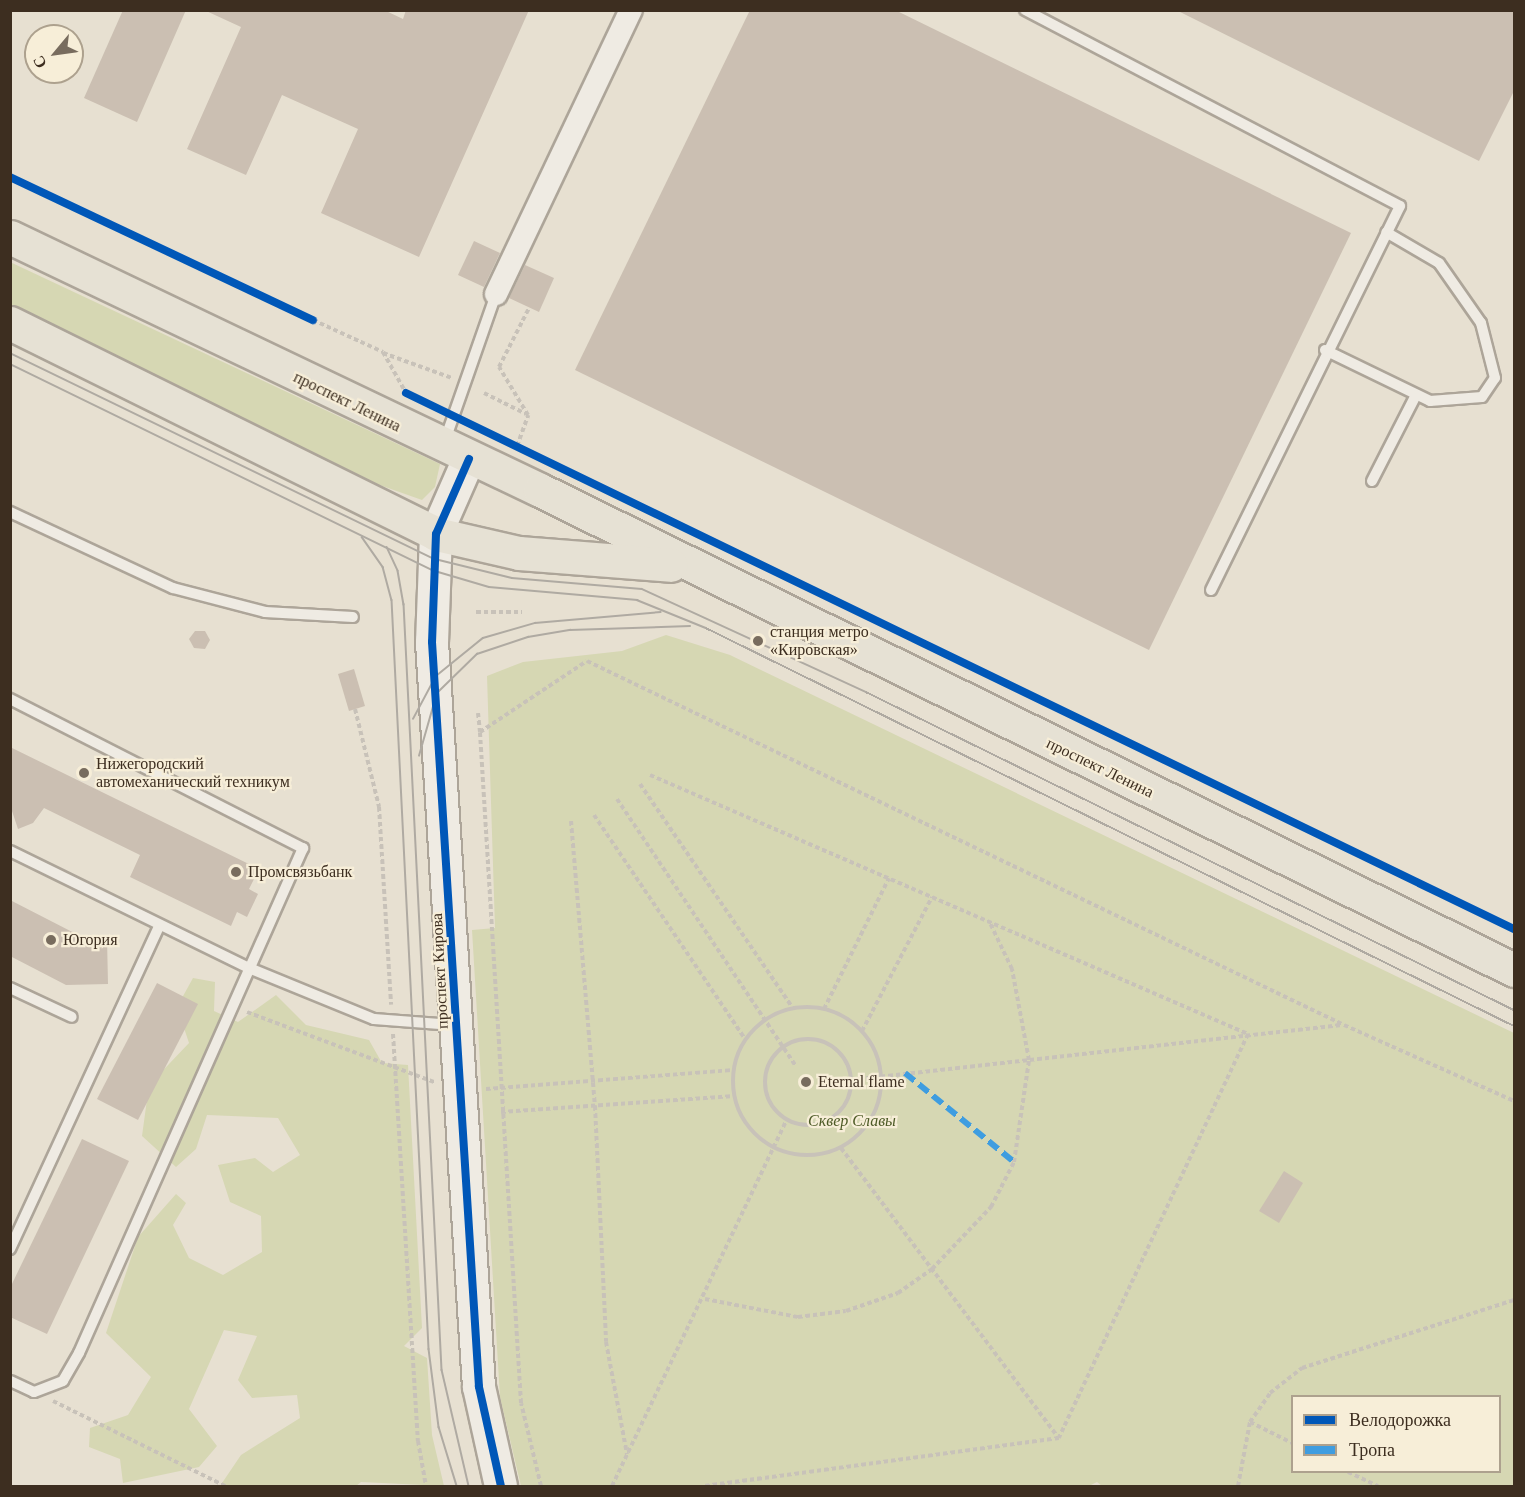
<!DOCTYPE html>
<html>
<head>
<meta charset="utf-8">
<style>
  body { margin:0 }
  #map { position:relative; width:1525px; height:1497px; overflow:hidden; background:#e7e0d1; font-family:Georgia,serif }
  div>[style] { position:absolute }
  [style*='--x'] { left:calc(var(--x)*1px); top:calc(var(--y)*1px); width:calc(var(--w)*1px); rotate:calc(var(--a)*1deg) }
  .green>* { inset:0; background:#d6d7b3 }
  .building>* { inset:0; background:#cbbfb2 }
  .path>* { height:4px; margin-top:-2px; transform-origin:0; background:repeating-linear-gradient(90deg,#c8c2b9 0 4.5px,transparent 0 7.5px) }
  .path>.ring { margin:-2px; padding:0; box-sizing:content-box; background:none; border:4px solid #c8c2b9; border-radius:50% }
  .roads { filter:drop-shadow(2px 0 #ada599) drop-shadow(-2px 0 #ada599) drop-shadow(0 2px #ada599) drop-shadow(0 -2px #ada599) }
  .lane>* { height:10px; margin:-5px; padding:0 5px; transform-origin:5px; border-radius:5px; background:#efebe3 }
  .street>* { height:22px; margin:-11px; padding:0 11px; transform-origin:11px; border-radius:11px; background:#efebe3 }
  .secondary>* { height:32px; margin:-16px; padding:0 16px; transform-origin:16px; border-radius:16px; background:#efebe3 }
  .primary>* { height:33px; margin:-16.5px; padding:0 16.5px; transform-origin:16.5px; border-radius:16.5px; background:#e6e1d4 }
  .tram>* { height:1.5px; margin:-0.75px; padding:0 0.75px; transform-origin:0.75px; border-radius:0.75px; background:#afaaa2 }
  .quiet>* { height:6px; margin-top:-3px; transform-origin:0; background:repeating-linear-gradient(90deg,#3f9de0 0 12px,transparent 0 18px) }
  .cycleway>* { height:8px; margin:-4px; padding:0 4px; transform-origin:4px; border-radius:4px; background:#0057b8 }
  .dots>* { width:16px; height:16px; translate:-50% -50%; box-sizing:border-box; border:3px solid #f7eed8; border-radius:50% }
  span { translate:-50% -50%; white-space:nowrap; text-align:center; line-height:1.15; -webkit-text-stroke:4.5px #f7eed8; paint-order:stroke }
  .street-label { font-size:16px; color:#3d2e20 }
  .poi-label { font-size:16px; color:#3d2e20 }
  .left { translate:0 -50%; text-align:left }
  .park-label { font-size:16px; color:#4d5a26; font-style:italic }
  .frame { position:absolute; inset:0; border:12px solid #3d2e20; pointer-events:none }
  .legend { position:absolute; left:1291px; top:1395px; width:210px; height:78px; box-sizing:border-box; background:#f7eed8; border:2px solid #ada18e; margin:0; padding:8px 10px; list-style:none; font-size:18px; color:#3d2e20 }
  .legend li { display:flex; align-items:center; gap:12px; height:30px }
  .legend b { width:30px; border:2px solid #ada18e }
  .north { position:absolute; left:24px; top:24px; width:60px; height:60px; box-sizing:border-box; background:#f7eed8; border:2px solid #ada18e; border-radius:50%; rotate:241deg; font-size:16px; font-weight:700; line-height:24px; text-align:center; color:#3d2e20 }
  .north::after { content:''; display:block; margin:auto; width:21px; height:27px; background:#786c5e; clip-path:polygon(50% 0,100% 100%,50% 72%,0 100%) }
</style>
</head>
<body>
<div id="map">
  <div class="green">
    <div style="clip-path:polygon(10px 262px,440px 464px,435px 487px,422px 500px,374px 483px,11px 305px)"></div>
    <div style="clip-path:polygon(evenodd,666px 635px,730px 655px,1514px 1033px,1514px 1486px,1102px 1486px,1097px 1482px,1089px 1486px,521px 1486px,500px 1397px,472px 930px,495px 928px,487px 676px,523px 662px,622px 651px,666px 635px,1292px 1396px,1500px 1396px,1500px 1472px,1292px 1472px,1292px 1396px)"></div>
    <div style="clip-path:polygon(193px 978px,215px 982px,214px 1011px,238px 1022px,276px 995px,306px 1025px,369px 1040px,382px 1063px,408px 1065px,422px 1328px,404px 1346px,427px 1358px,432px 1435px,444px 1486px,361px 1482px,356px 1486px,220px 1486px,241px 1455px,300px 1418px,297px 1395px,252px 1398px,238px 1380px,257px 1336px,224px 1330px,189px 1409px,217px 1446px,199px 1467px,123px 1483px,120px 1459px,89px 1447px,90px 1428px,128px 1415px,151px 1377px,106px 1333px,138px 1237px,176px 1194px,186px 1203px,173px 1225px,189px 1258px,223px 1275px,262px 1252px,261px 1216px,230px 1202px,218px 1165px,255px 1158px,273px 1172px,300px 1155px,278px 1118px,207px 1115px,196px 1149px,176px 1167px,142px 1136px,149px 1085px,189px 1043px,177px 1007px)"></div>
  </div>
  <div class="building">
    <div style="clip-path:polygon(123px 10px,186px 10px,137px 122px,84px 98px)"></div>
    <div style="clip-path:polygon(204px 10px,384px 10px,403px 19px,406px 10px,529px 10px,419px 257px,321px 213px,358px 129px,282px 95px,246px 175px,187px 149px,241px 27px)"></div>
    <div style="clip-path:polygon(750px 10px,895px 10px,1351px 233px,1149px 650px,575px 370px)"></div>
    <div style="clip-path:polygon(1176px 10px,1515px 10px,1515px 89px,1479px 161px)"></div>
    <div style="clip-path:polygon(474px 241px,500px 253px,484px 287px,458px 275px)"></div>
    <div style="clip-path:polygon(525px 265px,554px 278px,539px 312px,509px 298px)"></div>
    <div style="clip-path:polygon(195px 631px,205px 631px,210px 640px,205px 649px,194px 648px,189px 639px)"></div>
    <div style="clip-path:polygon(354px 669px,365px 706px,349px 711px,338px 674px)"></div>
    <div style="clip-path:polygon(10px 747px,259px 869px,249px 889px,258px 894px,247px 917px,237px 912px,231px 926px,130px 877px,140px 855px,44px 808px,33px 823px,18px 829px,10px 805px)"></div>
    <div style="clip-path:polygon(10px 900px,84px 938px,107px 938px,108px 984px,66px 985px,10px 956px)"></div>
    <div style="clip-path:polygon(157px 983px,198px 1004px,138px 1120px,97px 1099px)"></div>
    <div style="clip-path:polygon(82px 1139px,129px 1161px,47px 1334px,10px 1317px,10px 1288px)"></div>
    <div style="clip-path:polygon(1284px 1171px,1303px 1183px,1279px 1223px,1259px 1211px)"></div>
  </div>
  <div class="path">
    <div style="--x:313;--y:320;--w:77;--a:24.6"></div>
    <div style="--x:383;--y:352;--w:47;--a:60.7"></div>
    <div style="--x:383;--y:353;--w:73;--a:19.9"></div>
    <div style="--x:484;--y:393;--w:47;--a:26.6"></div>
    <div style="--x:517;--y:446;--w:33;--a:-70"></div>
    <div style="--x:528;--y:415;--w:56;--a:-121.1"></div>
    <div style="--x:499;--y:367;--w:66;--a:-63"></div>
    <div style="--x:476;--y:612;--w:46;--a:0"></div>
    <div style="--x:355;--y:709;--w:101;--a:76.2"></div>
    <div style="--x:379;--y:807;--w:198;--a:86.5"></div>
    <div style="--x:478;--y:713;--w:19;--a:84"></div>
    <div style="--x:650;--y:775;--w:652;--a:23.42"></div>
    <div style="--x:1248;--y:1034;--w:446;--a:115.1"></div>
    <div style="--x:1059;--y:1438;--w:358;--a:172.3"></div>
    <div style="--x:640;--y:784;--w:271;--a:55.7"></div>
    <div style="--x:617;--y:799;--w:320;--a:56.2"></div>
    <div style="--x:594;--y:815;--w:270;--a:56"></div>
    <div style="--x:571;--y:821;--w:286;--a:85.2"></div>
    <div style="--x:595;--y:1106;--w:236;--a:87.3"></div>
    <div style="--x:606;--y:1342;--w:114;--a:79.4"></div>
    <div class="ring" style="left:733px;top:1007px;width:144px;height:144px"></div>
    <div style="--x:824;--y:1009;--w:146;--a:-63.6"></div>
    <div style="--x:247;--y:1012;--w:200;--a:20.5"></div>
    <div style="--x:862;--y:1031;--w:151;--a:-62.4"></div>
    <div style="--x:393;--y:1034;--w:408;--a:86.5"></div>
    <div style="--x:418;--y:1441;--w:46;--a:79.9"></div>
    <div class="ring" style="left:765px;top:1039px;width:82px;height:82px"></div>
    <div style="--x:851;--y:1080;--w:494;--a:-6.4"></div>
    <div style="--x:486;--y:1089;--w:246;--a:-4.4"></div>
    <div style="--x:501;--y:1112;--w:234;--a:-3.9"></div>
    <div style="--x:841;--y:1148;--w:361;--a:53.1"></div>
    <div style="--x:705;--y:1299;--w:95;--a:11"></div>
    <div style="--x:798;--y:1317;--w:48;--a:-7.1"></div>
    <div style="--x:846;--y:1311;--w:55;--a:-19.1"></div>
    <div style="--x:898;--y:1293;--w:42;--a:-35.2"></div>
    <div style="--x:932;--y:1269;--w:86;--a:-46.4"></div>
    <div style="--x:991;--y:1207;--w:51;--a:-62.9"></div>
    <div style="--x:1014;--y:1162;--w:103;--a:-81.6"></div>
    <div style="--x:1029;--y:1060;--w:93;--a:-100.6"></div>
    <div style="--x:1012;--y:969;--w:51;--a:-115.6"></div>
    <div style="--x:53;--y:1401;--w:192;--a:26.3"></div>
    <div style="--x:1250;--y:1422;--w:47;--a:26.6"></div>
    <div style="--x:1348;--y:1472;--w:33;--a:25"></div>
    <div style="--x:541;--y:1486;--w:85;--a:-103.5"></div>
    <div style="--x:521;--y:1403;--w:672;--a:-93.5"></div>
    <div style="--x:480;--y:732;--w:128;--a:-33.6"></div>
    <div style="--x:587;--y:661;--w:840;--a:25.68"></div>
    <div style="--x:1344;--y:1025;--w:186;--a:24.1"></div>
    <div style="--x:612;--y:1486;--w:407;--a:-64.5"></div>
    <div style="--x:1238;--y:1486;--w:65;--a:-79.4"></div>
    <div style="--x:1250;--y:1422;--w:35;--a:-55"></div>
    <div style="--x:1270;--y:1393;--w:41;--a:-38"></div>
    <div style="--x:1302;--y:1368;--w:223;--a:-17.8"></div>
  </div>
  <div class="roads">
    <div class="lane">
      <div style="--x:1025;--y:10;--w:423;--a:27.6"></div>
      <div style="--x:1400;--y:206;--w:428;--a:116.2"></div>
      <div style="--x:1325;--y:350;--w:117;--a:25.9"></div>
      <div style="--x:1430;--y:401;--w:52;--a:-4.4"></div>
      <div style="--x:1482;--y:397;--w:23;--a:-56"></div>
      <div style="--x:1495;--y:378;--w:57;--a:-104.3"></div>
      <div style="--x:1481;--y:323;--w:73;--a:-125"></div>
      <div style="--x:1439;--y:263;--w:61;--a:-149.7"></div>
      <div style="--x:445;--y:440;--w:155;--a:-70.7"></div>
      <div style="--x:1372;--y:481;--w:97;--a:-62.9"></div>
      <div style="--x:10;--y:512;--w:180;--a:25"></div>
      <div style="--x:173;--y:588;--w:95;--a:14.6"></div>
      <div style="--x:265;--y:612;--w:88;--a:3.3"></div>
      <div style="--x:10;--y:699;--w:329;--a:27"></div>
      <div style="--x:303;--y:848;--w:552;--a:113.92"></div>
      <div style="--x:79;--y:1353;--w:32;--a:120"></div>
      <div style="--x:63;--y:1381;--w:31;--a:159"></div>
      <div style="--x:34;--y:1392;--w:26;--a:-155"></div>
      <div style="--x:10;--y:851;--w:266;--a:26.1"></div>
      <div style="--x:249;--y:968;--w:135;--a:22.2"></div>
      <div style="--x:374;--y:1019;--w:79;--a:4.3"></div>
      <div style="--x:10;--y:988;--w:68;--a:25.1"></div>
      <div style="--x:10;--y:1249;--w:357;--a:-65.2"></div>
    </div>
    <div class="street">
      <div style="--x:496;--y:294;--w:314;--a:-64.6"></div>
    </div>
    <div class="secondary">
      <div style="--x:469;--y:459;--w:82;--a:113.7"></div>
      <div style="--x:436;--y:534;--w:108;--a:92.1"></div>
      <div style="--x:432;--y:642;--w:746;--a:86.39"></div>
      <div style="--x:479;--y:1387;--w:101;--a:77.5"></div>
    </div>
    <div class="primary">
      <div style="--x:10;--y:237;--w:587;--a:25.52"></div>
      <div style="--x:540;--y:490;--w:1086;--a:26.23"></div>
      <div style="--x:10;--y:323;--w:475;--a:26.3"></div>
      <div style="--x:436;--y:534;--w:85;--a:12.9"></div>
      <div style="--x:519;--y:553;--w:152;--a:4.5"></div>
    </div>
  </div>
  <div class="tram">
    <div style="--x:10;--y:353;--w:472;--a:25.9"></div>
    <div style="--x:435;--y:559;--w:79;--a:13.9"></div>
    <div style="--x:512;--y:578;--w:130;--a:4.8"></div>
    <div style="--x:642;--y:589;--w:247;--a:24.7"></div>
    <div style="--x:866;--y:692;--w:722;--a:26.14"></div>
    <div style="--x:10;--y:364;--w:473;--a:26"></div>
    <div style="--x:435;--y:571;--w:56;--a:16.5"></div>
    <div style="--x:489;--y:587;--w:149;--a:5"></div>
    <div style="--x:637;--y:600;--w:74;--a:22.1"></div>
    <div style="--x:706;--y:628;--w:901;--a:26.22"></div>
    <div style="--x:362;--y:537;--w:37;--a:55"></div>
    <div style="--x:383;--y:567;--w:34;--a:75"></div>
    <div style="--x:392;--y:600;--w:750;--a:87.17"></div>
    <div style="--x:429;--y:1349;--w:79;--a:82.7"></div>
    <div style="--x:439;--y:1427;--w:62;--a:73"></div>
    <div style="--x:387;--y:547;--w:26;--a:65"></div>
    <div style="--x:398;--y:571;--w:34;--a:80"></div>
    <div style="--x:404;--y:604;--w:767;--a:87.16"></div>
    <div style="--x:442;--y:1370;--w:119;--a:76.9"></div>
    <div style="--x:413;--y:719;--w:49;--a:-61.9"></div>
    <div style="--x:436;--y:676;--w:60;--a:-39"></div>
    <div style="--x:483;--y:638;--w:54;--a:-16.1"></div>
    <div style="--x:535;--y:623;--w:126;--a:-5"></div>
    <div style="--x:419;--y:756;--w:66;--a:-74.1"></div>
    <div style="--x:437;--y:693;--w:56;--a:-44.3"></div>
    <div style="--x:477;--y:654;--w:54;--a:-18.4"></div>
    <div style="--x:528;--y:637;--w:43;--a:-9.5"></div>
    <div style="--x:570;--y:630;--w:120;--a:-1.9"></div>
  </div>
  <div class="quiet">
    <div style="--x:905;--y:1073;--w:141;--a:39.2"></div>
  </div>
  <div class="cycleway">
    <div style="--x:10;--y:177;--w:335;--a:25.3"></div>
    <div style="--x:406;--y:393;--w:1231;--a:25.82"></div>
    <div style="--x:469;--y:459;--w:82;--a:113.7"></div>
    <div style="--x:436;--y:534;--w:108;--a:92.1"></div>
    <div style="--x:432;--y:642;--w:746;--a:86.39"></div>
    <div style="--x:479;--y:1387;--w:101;--a:77.5"></div>
  </div>
  <div class="dots">
    <div style="left:758px;top:641px;background:#786c5e"></div>
    <div style="left:84px;top:773px;background:#786c5e"></div>
    <div style="left:236px;top:872px;background:#786c5e"></div>
    <div style="left:51px;top:940px;background:#786c5e"></div>
    <div style="left:806px;top:1082px;background:#786c5e"></div>
  </div>
  <div class="street-label">
    <span style="left:347px;top:402px;rotate:26deg">проспект Ленина</span>
    <span style="left:1100px;top:768px;rotate:26deg">проспект Ленина</span>
    <span style="left:440px;top:971px;rotate:-93deg">проспект Кирова</span>
  </div>
  <div class="poi-label">
    <span class="left" style="left:770px;top:641px">станция метро<br>«Кировская»</span>
    <span class="left" style="left:96px;top:773px">Нижегородский<br>автомеханический техникум</span>
    <span class="left" style="left:248px;top:872px">Промсвязьбанк</span>
    <span class="left" style="left:63px;top:940px">Югория</span>
    <span class="left" style="left:818px;top:1082px">Eternal flame</span>
  </div>
  <div class="park-label">
    <span style="left:852px;top:1121px">Сквер Славы</span>
  </div>
  <div class="frame"></div>
  <ul class="legend">
  <li><b style="height:8px;background:#0057b8"></b>Велодорожка</li>
  <li><b style="height:8px;background:#3f9de0"></b>Тропа</li>
  </ul>
  <div class="north">С</div>
</div>
</body>
</html>
